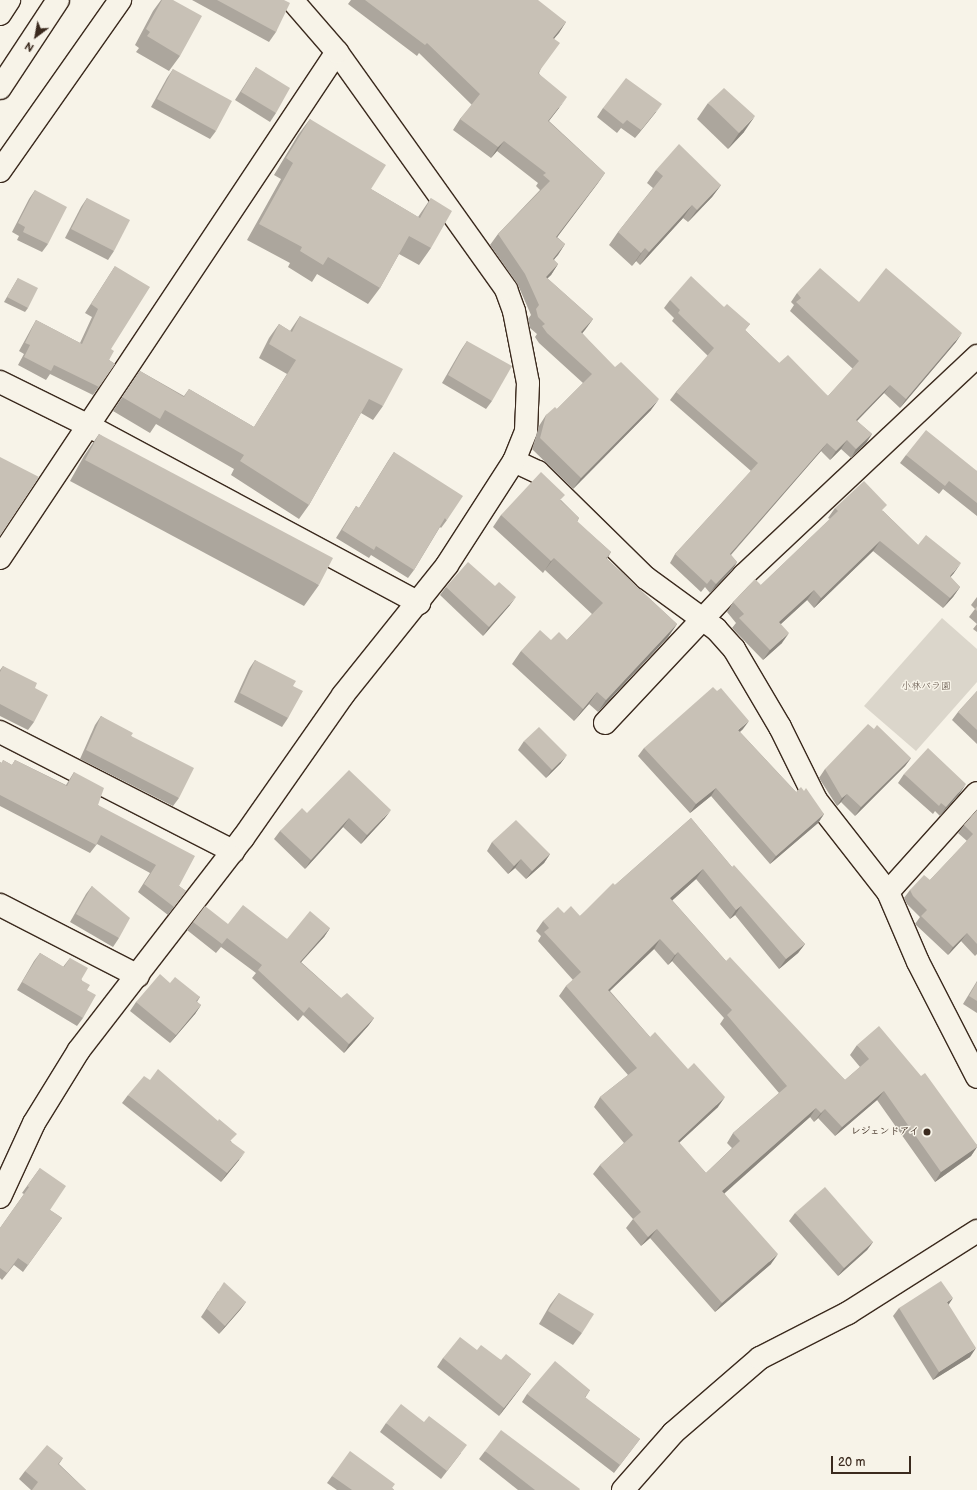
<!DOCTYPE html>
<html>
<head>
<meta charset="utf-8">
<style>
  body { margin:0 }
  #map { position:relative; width:977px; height:1490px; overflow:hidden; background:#f7f3e8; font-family:"Balsamiq Sans","Klee One",sans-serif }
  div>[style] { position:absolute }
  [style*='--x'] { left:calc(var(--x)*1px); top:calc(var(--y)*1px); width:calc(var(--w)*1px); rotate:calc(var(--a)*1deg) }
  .green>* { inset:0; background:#dbd6cb }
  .roads { filter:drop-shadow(1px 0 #3b2a1e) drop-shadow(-1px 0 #3b2a1e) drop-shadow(0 1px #3b2a1e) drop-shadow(0 -1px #3b2a1e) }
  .minor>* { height:22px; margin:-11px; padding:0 11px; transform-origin:11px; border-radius:11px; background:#f7f3e8 }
  .trunk>* { height:22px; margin:-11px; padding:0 11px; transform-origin:11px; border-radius:11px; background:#f7f3e8 }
  .wall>* { inset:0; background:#aca69d }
  .shaded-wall>* { inset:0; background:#8c877f }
  .building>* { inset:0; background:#c8c1b6 }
  .dots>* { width:11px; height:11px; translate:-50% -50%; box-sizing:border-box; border:2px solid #f7f3e8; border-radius:50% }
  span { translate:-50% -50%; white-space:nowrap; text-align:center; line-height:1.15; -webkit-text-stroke:3px #f7f3e8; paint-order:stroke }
  .park-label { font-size:10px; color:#5b4c41 }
  .poi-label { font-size:10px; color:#3b2a1e; font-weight:700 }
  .right { translate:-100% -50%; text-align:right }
  .north { position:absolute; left:16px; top:16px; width:40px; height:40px; -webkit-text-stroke:3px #f7f3e8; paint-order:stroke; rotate:212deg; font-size:11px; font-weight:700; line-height:16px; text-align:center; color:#3b2a1e }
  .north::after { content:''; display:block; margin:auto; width:14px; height:18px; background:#3b2a1e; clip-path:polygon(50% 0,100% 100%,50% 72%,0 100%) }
  .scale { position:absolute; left:831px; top:1456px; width:80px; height:18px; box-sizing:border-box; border:2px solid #3b2a1e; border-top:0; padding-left:5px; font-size:12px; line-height:14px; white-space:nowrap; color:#3b2a1e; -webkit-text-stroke:3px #f7f3e8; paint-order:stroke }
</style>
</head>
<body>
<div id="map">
  <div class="green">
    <div style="clip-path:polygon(942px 618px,977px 649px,977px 682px,916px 751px,864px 706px)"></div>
  </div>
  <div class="roads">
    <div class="minor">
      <div style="--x:0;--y:171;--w:209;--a:-54.9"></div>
      <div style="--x:0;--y:382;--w:97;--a:26.3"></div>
      <div style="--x:87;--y:425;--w:377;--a:28.2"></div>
      <div style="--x:514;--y:461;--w:26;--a:25"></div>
      <div style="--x:538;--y:472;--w:151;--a:44.5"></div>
      <div style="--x:646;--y:578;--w:87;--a:36.1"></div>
      <div style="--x:716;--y:629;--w:27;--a:48"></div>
      <div style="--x:734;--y:649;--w:91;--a:59.5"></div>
      <div style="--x:780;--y:727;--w:81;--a:63.7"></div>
      <div style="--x:816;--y:800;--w:117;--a:52"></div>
      <div style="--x:888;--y:892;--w:76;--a:66.8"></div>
      <div style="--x:918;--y:962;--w:129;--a:62.8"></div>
      <div style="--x:0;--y:558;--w:608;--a:-56.34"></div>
      <div style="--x:605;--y:723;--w:203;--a:-46.8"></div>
      <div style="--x:744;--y:575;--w:320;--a:-43.2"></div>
      <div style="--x:0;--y:732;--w:262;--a:27.1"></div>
      <div style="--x:888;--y:892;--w:133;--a:-48"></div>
      <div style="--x:0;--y:905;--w:155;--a:27.2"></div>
      <div style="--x:0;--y:1197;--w:81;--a:-65.3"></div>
      <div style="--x:34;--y:1123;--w:86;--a:-58.3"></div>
      <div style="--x:79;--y:1050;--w:268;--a:-52.3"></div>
      <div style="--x:243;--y:838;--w:174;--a:-55"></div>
      <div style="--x:343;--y:695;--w:166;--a:-51.3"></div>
      <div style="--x:447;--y:565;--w:124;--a:-57.2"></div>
      <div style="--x:514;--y:461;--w:32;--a:-68"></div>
      <div style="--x:526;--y:431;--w:48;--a:-87.6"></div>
      <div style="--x:528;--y:383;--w:73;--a:-101"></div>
      <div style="--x:514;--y:311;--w:23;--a:-110"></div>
      <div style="--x:506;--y:289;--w:291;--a:-125.5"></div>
      <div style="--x:337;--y:52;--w:69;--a:-130.9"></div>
      <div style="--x:623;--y:1490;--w:76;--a:-48.7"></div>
      <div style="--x:673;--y:1433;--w:115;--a:-40.8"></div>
      <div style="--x:760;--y:1358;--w:99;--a:-27.1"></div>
      <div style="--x:848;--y:1313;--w:153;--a:-32.4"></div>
    </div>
    <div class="trunk">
      <div style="--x:0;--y:14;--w:17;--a:-57"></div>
      <div style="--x:0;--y:88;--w:105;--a:-56.6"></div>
    </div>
  </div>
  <div class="wall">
    <div style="clip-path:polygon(161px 0,173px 0,180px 56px,169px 71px,136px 52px,139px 48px,135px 45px,153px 11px)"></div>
    <div style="clip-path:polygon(192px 0,284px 0,276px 32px,269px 42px)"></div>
    <div style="clip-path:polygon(351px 0,529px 0,566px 22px,554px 39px,539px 73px,559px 108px,549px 121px,605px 173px,557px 237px,565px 244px,554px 260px,558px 264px,551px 275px,547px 278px,593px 319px,582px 333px,651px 410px,573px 489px,532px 449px,539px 426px,546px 415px,557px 409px,583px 383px,539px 343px,535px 337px,537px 334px,530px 328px,528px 319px,531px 315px,518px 285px,490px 245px,498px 234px,540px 190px,536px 186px,538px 183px,497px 151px,491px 158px,453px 130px,460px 119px,472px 105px,419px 53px,417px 56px,348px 4px)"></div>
    <div style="clip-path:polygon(256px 67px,276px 113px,270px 122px,235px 100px)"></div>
    <div style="clip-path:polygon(173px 69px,216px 131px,210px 139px,151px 107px,167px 78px)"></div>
    <div style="clip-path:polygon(708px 103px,744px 132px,728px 149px,697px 119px)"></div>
    <div style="clip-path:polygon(603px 108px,656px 112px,635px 138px,621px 128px,617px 133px,597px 117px)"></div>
    <div style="clip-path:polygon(310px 119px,371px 189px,418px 217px,431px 198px,431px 248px,419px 265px,399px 254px,380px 288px,368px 304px,317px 274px,312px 282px,288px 267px,290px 263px,247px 240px,281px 179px,274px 175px,298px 135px)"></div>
    <div style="clip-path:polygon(656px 170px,721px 185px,712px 197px,688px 222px,683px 218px,640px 265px,636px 261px,632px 266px,609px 245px,618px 232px,653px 188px,647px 183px)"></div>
    <div style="clip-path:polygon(35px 190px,48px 244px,42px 252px,17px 240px,19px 236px,12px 232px,29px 199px)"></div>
    <div style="clip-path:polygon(87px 198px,114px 251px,108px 260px,65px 238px,81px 207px)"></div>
    <div style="clip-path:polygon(115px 266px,111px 349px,109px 360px,115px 364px,93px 395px,50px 374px,46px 380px,18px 365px,24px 354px,19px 351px,31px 329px,36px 320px,80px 343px,92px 317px,85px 313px)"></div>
    <div style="clip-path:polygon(18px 278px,28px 308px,25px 312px,4px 302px)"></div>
    <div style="clip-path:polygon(797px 293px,859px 302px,956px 342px,900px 408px,884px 393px,857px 421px,872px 434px,866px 443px,851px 458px,841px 449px,830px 460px,821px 451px,731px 555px,737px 562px,732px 570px,710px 593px,705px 587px,701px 592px,670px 563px,675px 554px,751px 471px,670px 400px,676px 392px,708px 356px,672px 321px,674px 318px,664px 308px,670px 300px,724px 307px,750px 324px,745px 330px,779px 363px,828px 396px,853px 369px,790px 311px,794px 305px,791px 302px)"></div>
    <div style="clip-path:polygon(300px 316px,383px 406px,373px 420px,361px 413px,309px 505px,299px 519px,231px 475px,234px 469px,156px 424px,150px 433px,113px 411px,140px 371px,184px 396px,189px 389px,254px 427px,287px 374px,259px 358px,269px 338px,279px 324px,290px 331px)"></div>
    <div style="clip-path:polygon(467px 341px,492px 401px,486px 409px,442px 383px,461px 350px)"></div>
    <div style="clip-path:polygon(99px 434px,319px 585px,304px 606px,70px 481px,84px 456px)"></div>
    <div style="clip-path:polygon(394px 452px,447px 520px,441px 528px,440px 527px,414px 570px,408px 578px,371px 555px,369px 558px,336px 538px,356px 506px,359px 508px,388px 461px)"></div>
    <div style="clip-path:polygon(906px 455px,977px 471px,977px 516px,943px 489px,939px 494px,900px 463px)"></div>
    <div style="clip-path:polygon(561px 500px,579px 518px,577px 522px,611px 552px,607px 559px,677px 624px,668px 637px,598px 712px,589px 704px,574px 721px,512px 664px,521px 651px,551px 640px,567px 640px,592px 614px,545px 570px,543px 573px,493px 527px,501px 515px)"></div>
    <div style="clip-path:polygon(835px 508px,883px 511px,918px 545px,954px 573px,950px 577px,960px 587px,953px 597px,943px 608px,873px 551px,814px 608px,807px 600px,781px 624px,782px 643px,763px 660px,732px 628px,736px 623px,727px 612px,733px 602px,761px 585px,830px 519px,828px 518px)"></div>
    <div style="clip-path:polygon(446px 587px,510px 605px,483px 636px,440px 595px)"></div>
    <div style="clip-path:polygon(977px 597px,977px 632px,973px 629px,977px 624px,969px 617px,975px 609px,971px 605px)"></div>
    <div style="clip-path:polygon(255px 660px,293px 686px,288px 718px,282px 727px,234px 702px,249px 669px)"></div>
    <div style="clip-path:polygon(3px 666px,35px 688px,34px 722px,28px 730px,0 716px,0 670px)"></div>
    <div style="clip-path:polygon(977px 691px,977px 744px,952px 720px,958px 712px)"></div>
    <div style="clip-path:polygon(101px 716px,131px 736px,179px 798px,173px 806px,80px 759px,95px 725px)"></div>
    <div style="clip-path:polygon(743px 729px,740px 732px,796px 792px,824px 814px,818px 823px,770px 864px,711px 796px,690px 813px,638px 756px,644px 748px)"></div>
    <div style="clip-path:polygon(524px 741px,561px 763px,546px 778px,518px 750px)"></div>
    <div style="clip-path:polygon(911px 758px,905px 766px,855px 816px,841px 802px,837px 806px,819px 778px,825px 769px)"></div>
    <div style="clip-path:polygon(3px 760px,12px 765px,15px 760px,66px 785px,74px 772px,98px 805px,179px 886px,186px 891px,168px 915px,138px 892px,150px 873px,97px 844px,90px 853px,0 806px,0 762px,2px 763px)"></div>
    <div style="clip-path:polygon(904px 774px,960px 793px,940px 816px,935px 811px,933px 814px,898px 783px)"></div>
    <div style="clip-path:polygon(977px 810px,977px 954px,975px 956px,961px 941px,948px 955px,915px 924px,920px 917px,907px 904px,904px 898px,910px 890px,930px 880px,967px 841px,958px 833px,964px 825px)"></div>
    <div style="clip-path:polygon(307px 813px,385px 818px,361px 844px,343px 827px,305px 869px,274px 839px,280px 831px)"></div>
    <div style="clip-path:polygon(evenodd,691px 818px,732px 867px,805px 944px,798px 953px,779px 969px,735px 915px,730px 919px,696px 879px,672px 900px,726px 961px,845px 1080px,860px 1067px,850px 1055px,857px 1045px,977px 1145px,977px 1147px,971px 1156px,935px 1182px,877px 1100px,835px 1136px,818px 1118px,814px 1122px,810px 1117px,724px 1193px,771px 1264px,715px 1312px,650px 1238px,641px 1246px,626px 1228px,633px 1219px,593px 1174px,600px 1165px,624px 1143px,594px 1107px,600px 1097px,628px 1075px,559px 996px,566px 986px,573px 980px,538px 941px,541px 936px,536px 931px,543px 921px,564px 913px,580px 916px,691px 818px,654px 949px,668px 965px,672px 961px,724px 1018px,720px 1024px,779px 1093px,733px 1133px,727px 1143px,732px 1148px,706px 1173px,679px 1143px,718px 1107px,650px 1037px,610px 991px,654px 949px)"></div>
    <div style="clip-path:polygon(492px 842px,550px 854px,544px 863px,526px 879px,515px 868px,508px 874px,487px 851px)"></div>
    <div style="clip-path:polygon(92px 886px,119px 938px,113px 947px,70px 922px,86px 894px)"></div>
    <div style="clip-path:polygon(193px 922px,228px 924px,287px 939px,330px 928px,324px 937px,301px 962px,341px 998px,374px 1018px,368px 1026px,344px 1053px,303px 1015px,298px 1021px,252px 978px,256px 973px,221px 947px,216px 953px,187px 930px)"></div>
    <div style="clip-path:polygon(40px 953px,63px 967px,70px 958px,87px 990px,83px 1018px,77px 1026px,17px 990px,34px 961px)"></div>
    <div style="clip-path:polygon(977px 981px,977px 1013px,963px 1004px)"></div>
    <div style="clip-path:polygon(170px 983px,200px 997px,197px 1002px,201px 1005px,195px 1014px,170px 1043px,130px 1011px,136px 1002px)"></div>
    <div style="clip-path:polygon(128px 1095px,231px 1141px,239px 1160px,221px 1182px,122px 1103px)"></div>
    <div style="clip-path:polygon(40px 1168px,50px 1210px,62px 1218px,23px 1272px,14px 1265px,2px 1280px,0 1278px,0 1228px,24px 1194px,22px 1193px)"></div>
    <div style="clip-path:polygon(795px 1213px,873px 1242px,867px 1250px,838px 1276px,789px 1221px)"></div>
    <div style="clip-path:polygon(218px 1291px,246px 1302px,240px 1310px,219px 1334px,201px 1317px)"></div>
    <div style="clip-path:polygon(559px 1293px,582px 1333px,573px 1345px,539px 1324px,550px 1305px)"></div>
    <div style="clip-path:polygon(948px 1304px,970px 1357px,933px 1380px,893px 1316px,899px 1308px)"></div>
    <div style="clip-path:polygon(477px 1350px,501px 1360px,531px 1374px,525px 1382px,499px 1416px,437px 1367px,443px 1358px)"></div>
    <div style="clip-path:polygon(590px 1390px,585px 1398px,640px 1439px,614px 1473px,522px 1402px,527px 1394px)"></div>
    <div style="clip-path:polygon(386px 1423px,461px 1453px,441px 1479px,380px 1432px)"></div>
    <div style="clip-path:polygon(485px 1451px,580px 1490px,518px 1490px,479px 1459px)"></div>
    <div style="clip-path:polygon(63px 1458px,59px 1464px,86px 1490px,31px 1490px,19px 1479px,25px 1471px)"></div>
    <div style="clip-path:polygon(332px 1476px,392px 1488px,394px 1490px,337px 1490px,327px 1483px)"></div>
  </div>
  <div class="shaded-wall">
    <div style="clip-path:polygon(566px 22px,559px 33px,545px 49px,553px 38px)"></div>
    <div style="clip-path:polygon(567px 97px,559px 108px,540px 132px,548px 121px)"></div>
    <div style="clip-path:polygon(662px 104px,656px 112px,635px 138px,641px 130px)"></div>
    <div style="clip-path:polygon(755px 116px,744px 132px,728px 149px,739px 133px)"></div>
    <div style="clip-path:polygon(504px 141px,497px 151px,491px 158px,498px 147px)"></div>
    <div style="clip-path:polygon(605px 173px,598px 183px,549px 248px,556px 237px)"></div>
    <div style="clip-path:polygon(721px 185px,712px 197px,688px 222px,697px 210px)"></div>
    <div style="clip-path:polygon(692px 205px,683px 218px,640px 265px,649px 252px)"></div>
    <div style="clip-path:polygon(565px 244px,558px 255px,545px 269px)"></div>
    <div style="clip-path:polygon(645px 248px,636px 261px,632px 266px,641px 253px)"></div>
    <div style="clip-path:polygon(558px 264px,551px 275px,538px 288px,546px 277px)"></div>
    <div style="clip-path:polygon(593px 319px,585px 330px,574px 343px,581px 332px)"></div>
    <div style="clip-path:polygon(962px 333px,956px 342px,900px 408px,906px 399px)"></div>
    <div style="clip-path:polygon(890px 385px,884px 393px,850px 428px,856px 420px)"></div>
    <div style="clip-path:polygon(659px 399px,651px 410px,573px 489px,581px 478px)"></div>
    <div style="clip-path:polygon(872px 434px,866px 443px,851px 458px,856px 449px)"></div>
    <div style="clip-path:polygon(847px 440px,841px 449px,830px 460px,836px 451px)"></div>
    <div style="clip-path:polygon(827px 443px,821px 451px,724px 562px,730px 554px)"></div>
    <div style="clip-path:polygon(880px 541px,873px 551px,814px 608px,821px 598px)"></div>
    <div style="clip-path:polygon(554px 558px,545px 570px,543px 573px,551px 561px)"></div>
    <div style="clip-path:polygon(737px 562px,732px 570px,710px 593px,716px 584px)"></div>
    <div style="clip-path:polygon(961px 563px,954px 573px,943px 586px,950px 576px)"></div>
    <div style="clip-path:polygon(960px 587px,953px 597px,943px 608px,950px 598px)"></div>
    <div style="clip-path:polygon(814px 590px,807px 600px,772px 632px,779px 622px)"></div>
    <div style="clip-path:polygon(516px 597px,510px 605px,483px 636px,489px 627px)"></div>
    <div style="clip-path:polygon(677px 624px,668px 637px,598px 712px,606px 700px)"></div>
    <div style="clip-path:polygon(789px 633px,782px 643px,763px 660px,770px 650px)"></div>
    <div style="clip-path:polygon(597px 692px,589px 704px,574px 721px,583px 709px)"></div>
    <div style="clip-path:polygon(749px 721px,743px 729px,732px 738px,738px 730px)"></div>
    <div style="clip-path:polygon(567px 755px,561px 763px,546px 778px,552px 770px)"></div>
    <div style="clip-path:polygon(911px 758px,905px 766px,855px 816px,861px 807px)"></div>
    <div style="clip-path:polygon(966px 784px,960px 793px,940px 816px,946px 807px)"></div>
    <div style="clip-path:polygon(716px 788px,711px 796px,690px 813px,696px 804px)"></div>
    <div style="clip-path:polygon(847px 794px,841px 802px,837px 806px,842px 798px)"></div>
    <div style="clip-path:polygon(391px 810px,385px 818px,361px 844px,367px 835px)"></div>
    <div style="clip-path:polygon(824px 814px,818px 823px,770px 864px,776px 856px)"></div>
    <div style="clip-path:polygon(349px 818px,343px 827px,305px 869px,311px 860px)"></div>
    <div style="clip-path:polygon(550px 854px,544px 863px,526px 879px,532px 871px)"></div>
    <div style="clip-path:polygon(521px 859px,515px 868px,508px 874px,514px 866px)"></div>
    <div style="clip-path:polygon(703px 869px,696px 879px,664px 908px,670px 898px)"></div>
    <div style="clip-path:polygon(741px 906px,735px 915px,730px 919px,736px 910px)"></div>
    <div style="clip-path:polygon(330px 928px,324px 937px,294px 970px,300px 962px)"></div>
    <div style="clip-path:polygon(967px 933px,961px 941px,948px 955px,953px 947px)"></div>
    <div style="clip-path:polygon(660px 939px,654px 949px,601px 999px,608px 990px)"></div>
    <div style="clip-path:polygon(805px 944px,798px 953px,779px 969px,786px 959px)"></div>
    <div style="clip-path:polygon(678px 952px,672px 961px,668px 965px,675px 955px)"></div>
    <div style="clip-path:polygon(201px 1005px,195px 1014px,170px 1043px,176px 1035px)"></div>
    <div style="clip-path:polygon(374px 1018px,368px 1026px,344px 1053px,349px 1044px)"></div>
    <div style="clip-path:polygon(884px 1091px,877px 1100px,835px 1136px,842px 1127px)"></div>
    <div style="clip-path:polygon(725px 1097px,718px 1107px,671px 1150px,678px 1141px)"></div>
    <div style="clip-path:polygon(816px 1108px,810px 1117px,716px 1201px,722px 1191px)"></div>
    <div style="clip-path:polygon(825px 1109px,818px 1118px,814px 1122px,821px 1113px)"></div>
    <div style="clip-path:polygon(977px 1147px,971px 1156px,935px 1182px,941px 1172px)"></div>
    <div style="clip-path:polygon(245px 1152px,239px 1160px,221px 1182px,227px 1173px)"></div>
    <div style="clip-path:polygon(657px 1229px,650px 1238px,641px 1246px,648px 1237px)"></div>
    <div style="clip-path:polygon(873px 1242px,867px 1250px,838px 1276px,844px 1268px)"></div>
    <div style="clip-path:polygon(778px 1254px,771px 1264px,715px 1312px,722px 1303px)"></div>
    <div style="clip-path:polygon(953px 1298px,947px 1307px,947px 1302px)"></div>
    <div style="clip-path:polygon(246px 1302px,240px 1310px,219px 1334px,225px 1326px)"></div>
    <div style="clip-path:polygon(976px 1348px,970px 1357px,933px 1380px,939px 1372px)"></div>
    <div style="clip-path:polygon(531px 1374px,525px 1382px,499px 1416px,504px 1408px)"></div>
  </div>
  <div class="building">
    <div style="clip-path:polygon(162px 0,173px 0,202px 16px,180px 56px,147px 36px,150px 32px,146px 29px)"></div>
    <div style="clip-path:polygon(217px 0,284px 0,290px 3px,276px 32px)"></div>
    <div style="clip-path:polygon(365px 0,538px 0,566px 22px,553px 38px,560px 43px,538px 73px,567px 97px,548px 121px,605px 173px,556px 237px,565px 244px,553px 259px,558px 264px,546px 277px,593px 319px,581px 332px,615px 367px,621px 362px,659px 399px,581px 478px,540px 438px,546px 415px,555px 407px,557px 409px,592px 374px,547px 333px,542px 326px,545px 324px,538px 317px,536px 309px,539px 305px,525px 274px,498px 234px,550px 181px,543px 175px,546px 173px,504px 141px,498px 147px,460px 119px,480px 94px,427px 43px,425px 45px)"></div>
    <div style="clip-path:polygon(256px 67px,290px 88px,276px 113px,241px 92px)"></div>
    <div style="clip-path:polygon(173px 69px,232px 101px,216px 131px,157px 99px)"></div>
    <div style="clip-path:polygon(626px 78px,662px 104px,641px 130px,627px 120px,623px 124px,603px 108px)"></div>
    <div style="clip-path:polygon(724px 88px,755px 116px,739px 133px,708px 103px)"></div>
    <div style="clip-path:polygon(310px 119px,386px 165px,371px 189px,420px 218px,431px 198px,452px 211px,431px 248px,409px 236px,380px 288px,328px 257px,323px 265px,300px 251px,302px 247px,259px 224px,293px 163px,286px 158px)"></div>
    <div style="clip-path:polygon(679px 144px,721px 185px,697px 210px,692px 205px,649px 252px,645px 248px,641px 253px,618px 232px,663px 176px,656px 170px)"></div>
    <div style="clip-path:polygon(35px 190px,67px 207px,48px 244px,23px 232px,25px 227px,18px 223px)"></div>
    <div style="clip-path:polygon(87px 198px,130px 220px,114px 251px,71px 229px)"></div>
    <div style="clip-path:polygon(115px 266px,150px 287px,111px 349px,114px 351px,109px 360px,115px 364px,99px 387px,54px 365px,51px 371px,24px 357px,30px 345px,25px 343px,36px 320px,82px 344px,98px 309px,91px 304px)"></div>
    <div style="clip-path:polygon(820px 268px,859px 302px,886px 268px,962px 333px,906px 399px,890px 385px,856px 420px,872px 434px,856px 449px,847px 440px,836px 451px,827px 443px,730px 554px,737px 562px,716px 584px,711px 579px,707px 584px,675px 554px,758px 463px,676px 392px,714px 348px,678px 313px,680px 310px,670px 300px,691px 276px,724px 307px,727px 304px,750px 324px,745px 330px,779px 363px,788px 355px,828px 396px,859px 361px,796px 302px,801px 298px,797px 293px)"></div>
    <div style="clip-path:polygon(18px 278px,38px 288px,28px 308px,7px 297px)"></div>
    <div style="clip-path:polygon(300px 316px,403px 369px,383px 406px,369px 399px,309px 505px,240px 461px,244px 455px,165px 410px,160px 419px,122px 397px,140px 371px,184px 397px,189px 389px,254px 427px,296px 360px,269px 344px,279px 324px,292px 332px)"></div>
    <div style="clip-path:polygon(467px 341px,512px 366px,492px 401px,448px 375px)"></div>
    <div style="clip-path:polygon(926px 430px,977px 471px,977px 503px,949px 481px,945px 486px,906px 455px)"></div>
    <div style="clip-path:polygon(99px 434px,333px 558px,319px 585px,85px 460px)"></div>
    <div style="clip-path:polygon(394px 452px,463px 496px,447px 520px,445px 518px,414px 570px,376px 546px,374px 550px,342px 530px,356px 506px,359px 508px)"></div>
    <div style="clip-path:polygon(0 457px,39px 477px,0 536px)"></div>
    <div style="clip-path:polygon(541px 472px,565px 495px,560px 500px,579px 518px,577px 521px,611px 552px,606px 558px,677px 624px,606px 700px,597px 692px,583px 709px,521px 651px,540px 630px,551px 640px,559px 632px,567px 640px,603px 603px,554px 558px,551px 561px,501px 515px)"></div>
    <div style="clip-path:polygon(864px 481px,887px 505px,882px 510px,918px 545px,926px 535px,961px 563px,950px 576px,960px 587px,950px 598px,880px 541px,821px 598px,814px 590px,779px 622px,789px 633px,770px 650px,739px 618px,744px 614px,733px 602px,755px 579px,761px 585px,838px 511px,835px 508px)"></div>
    <div style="clip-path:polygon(468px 562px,495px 586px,499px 582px,516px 597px,489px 627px,446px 587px)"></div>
    <div style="clip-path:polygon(977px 606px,977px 611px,975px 609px)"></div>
    <div style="clip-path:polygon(255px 660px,296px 681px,293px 686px,303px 691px,288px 718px,240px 693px)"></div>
    <div style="clip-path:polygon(3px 666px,37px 683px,35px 688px,48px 695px,34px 722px,0 704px,0 672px)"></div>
    <div style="clip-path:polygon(713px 687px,717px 691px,721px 688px,749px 721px,738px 730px,796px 792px,801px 787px,804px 791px,806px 788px,824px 814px,776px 856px,716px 788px,696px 804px,644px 748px)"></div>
    <div style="clip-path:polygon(977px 691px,977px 730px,958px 712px)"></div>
    <div style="clip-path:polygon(101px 716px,133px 733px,131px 736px,194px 768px,179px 798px,86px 750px)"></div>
    <div style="clip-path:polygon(868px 724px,874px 729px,877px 725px,911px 758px,861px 807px,847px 794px,842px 798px,825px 769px)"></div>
    <div style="clip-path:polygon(539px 727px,567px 755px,552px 770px,524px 741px)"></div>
    <div style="clip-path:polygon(928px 748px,966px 784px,946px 807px,941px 803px,939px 806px,904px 774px)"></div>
    <div style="clip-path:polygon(3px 760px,12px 765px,15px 760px,67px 786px,74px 772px,104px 788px,98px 805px,195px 856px,179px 886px,186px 891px,174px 907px,144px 884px,156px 865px,101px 835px,96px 845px,0 795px,0 762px,2px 763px)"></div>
    <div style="clip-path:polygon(349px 770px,391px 810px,367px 835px,349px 818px,311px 860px,280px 831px,302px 808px,307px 813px)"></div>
    <div style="clip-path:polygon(977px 810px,977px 944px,967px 933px,953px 947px,921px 916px,927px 910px,913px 896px,910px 890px,924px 875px,930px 880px,973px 834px,964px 825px)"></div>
    <div style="clip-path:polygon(evenodd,691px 818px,732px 867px,734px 865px,805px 944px,786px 959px,741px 906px,736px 910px,703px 869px,670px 898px,726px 961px,730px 957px,845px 1080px,869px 1059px,857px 1045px,879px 1026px,921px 1076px,925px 1073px,977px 1145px,977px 1147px,941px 1172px,884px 1091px,842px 1127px,825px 1109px,821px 1113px,816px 1108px,722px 1191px,778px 1254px,722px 1303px,657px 1229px,648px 1237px,633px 1219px,641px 1212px,600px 1165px,633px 1135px,600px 1097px,637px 1068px,566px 986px,581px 972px,544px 932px,549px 928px,543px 921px,558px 907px,564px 913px,571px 906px,580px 916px,613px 883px,615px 885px,691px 818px,660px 939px,675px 955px,678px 952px,732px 1010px,727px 1015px,787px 1086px,733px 1133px,740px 1141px,706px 1173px,678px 1141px,725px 1097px,694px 1063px,688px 1069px,655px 1032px,650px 1037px,608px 990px,660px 939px)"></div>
    <div style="clip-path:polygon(516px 820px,550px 854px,532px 871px,521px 859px,514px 866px,492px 842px)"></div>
    <div style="clip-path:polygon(92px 886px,130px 918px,119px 938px,76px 914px)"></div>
    <div style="clip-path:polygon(243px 905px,287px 939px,310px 911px,330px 928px,300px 962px,341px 998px,347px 993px,374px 1018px,349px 1044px,309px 1007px,304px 1013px,258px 970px,262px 965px,227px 938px,222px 944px,193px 922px,205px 906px,228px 924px)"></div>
    <div style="clip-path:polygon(40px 953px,64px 967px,70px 958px,88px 968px,81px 980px,90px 985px,87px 990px,96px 995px,83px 1018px,22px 982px)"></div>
    <div style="clip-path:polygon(160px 974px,170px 983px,175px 977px,200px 997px,196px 1001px,201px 1005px,176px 1035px,136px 1002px)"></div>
    <div style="clip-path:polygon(977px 982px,977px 1001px,969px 996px)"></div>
    <div style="clip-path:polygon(158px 1069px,218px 1121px,219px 1119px,237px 1134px,230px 1141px,245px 1152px,227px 1173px,128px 1095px,144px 1076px,150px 1080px)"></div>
    <div style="clip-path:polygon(40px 1168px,66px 1186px,50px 1210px,62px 1218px,28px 1265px,18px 1258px,7px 1273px,0 1268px,0 1228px,29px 1187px,27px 1186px)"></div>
    <div style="clip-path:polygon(825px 1187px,873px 1242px,844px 1268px,795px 1213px)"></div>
    <div style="clip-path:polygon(941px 1281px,953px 1298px,947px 1302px,976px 1348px,939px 1372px,899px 1308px)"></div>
    <div style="clip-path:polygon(224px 1282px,246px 1302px,225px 1326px,207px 1309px)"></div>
    <div style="clip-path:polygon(559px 1293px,594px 1314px,582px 1333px,548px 1311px)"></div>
    <div style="clip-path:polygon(460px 1337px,477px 1350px,481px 1345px,501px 1360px,506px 1354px,531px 1374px,504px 1408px,443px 1358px)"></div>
    <div style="clip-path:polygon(555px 1361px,590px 1390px,585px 1397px,640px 1439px,620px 1465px,527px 1394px)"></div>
    <div style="clip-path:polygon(401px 1404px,424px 1422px,429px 1416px,467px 1445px,447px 1471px,386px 1423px)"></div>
    <div style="clip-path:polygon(501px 1430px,580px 1489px,579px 1490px,535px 1490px,485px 1451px)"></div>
    <div style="clip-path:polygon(47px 1445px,63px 1458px,58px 1464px,86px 1490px,32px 1490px,38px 1482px,25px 1471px)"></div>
    <div style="clip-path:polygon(350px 1451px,395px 1484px,392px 1488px,394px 1490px,352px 1490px,332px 1476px)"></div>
  </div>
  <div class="dots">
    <div style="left:927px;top:1132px;background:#3b2a1e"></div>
  </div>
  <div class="park-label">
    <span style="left:926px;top:687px">小林バラ園</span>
  </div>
  <div class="poi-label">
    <span class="right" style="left:919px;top:1132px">レジェンドアイ</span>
  </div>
  <div class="north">N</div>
  <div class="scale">20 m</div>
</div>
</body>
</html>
